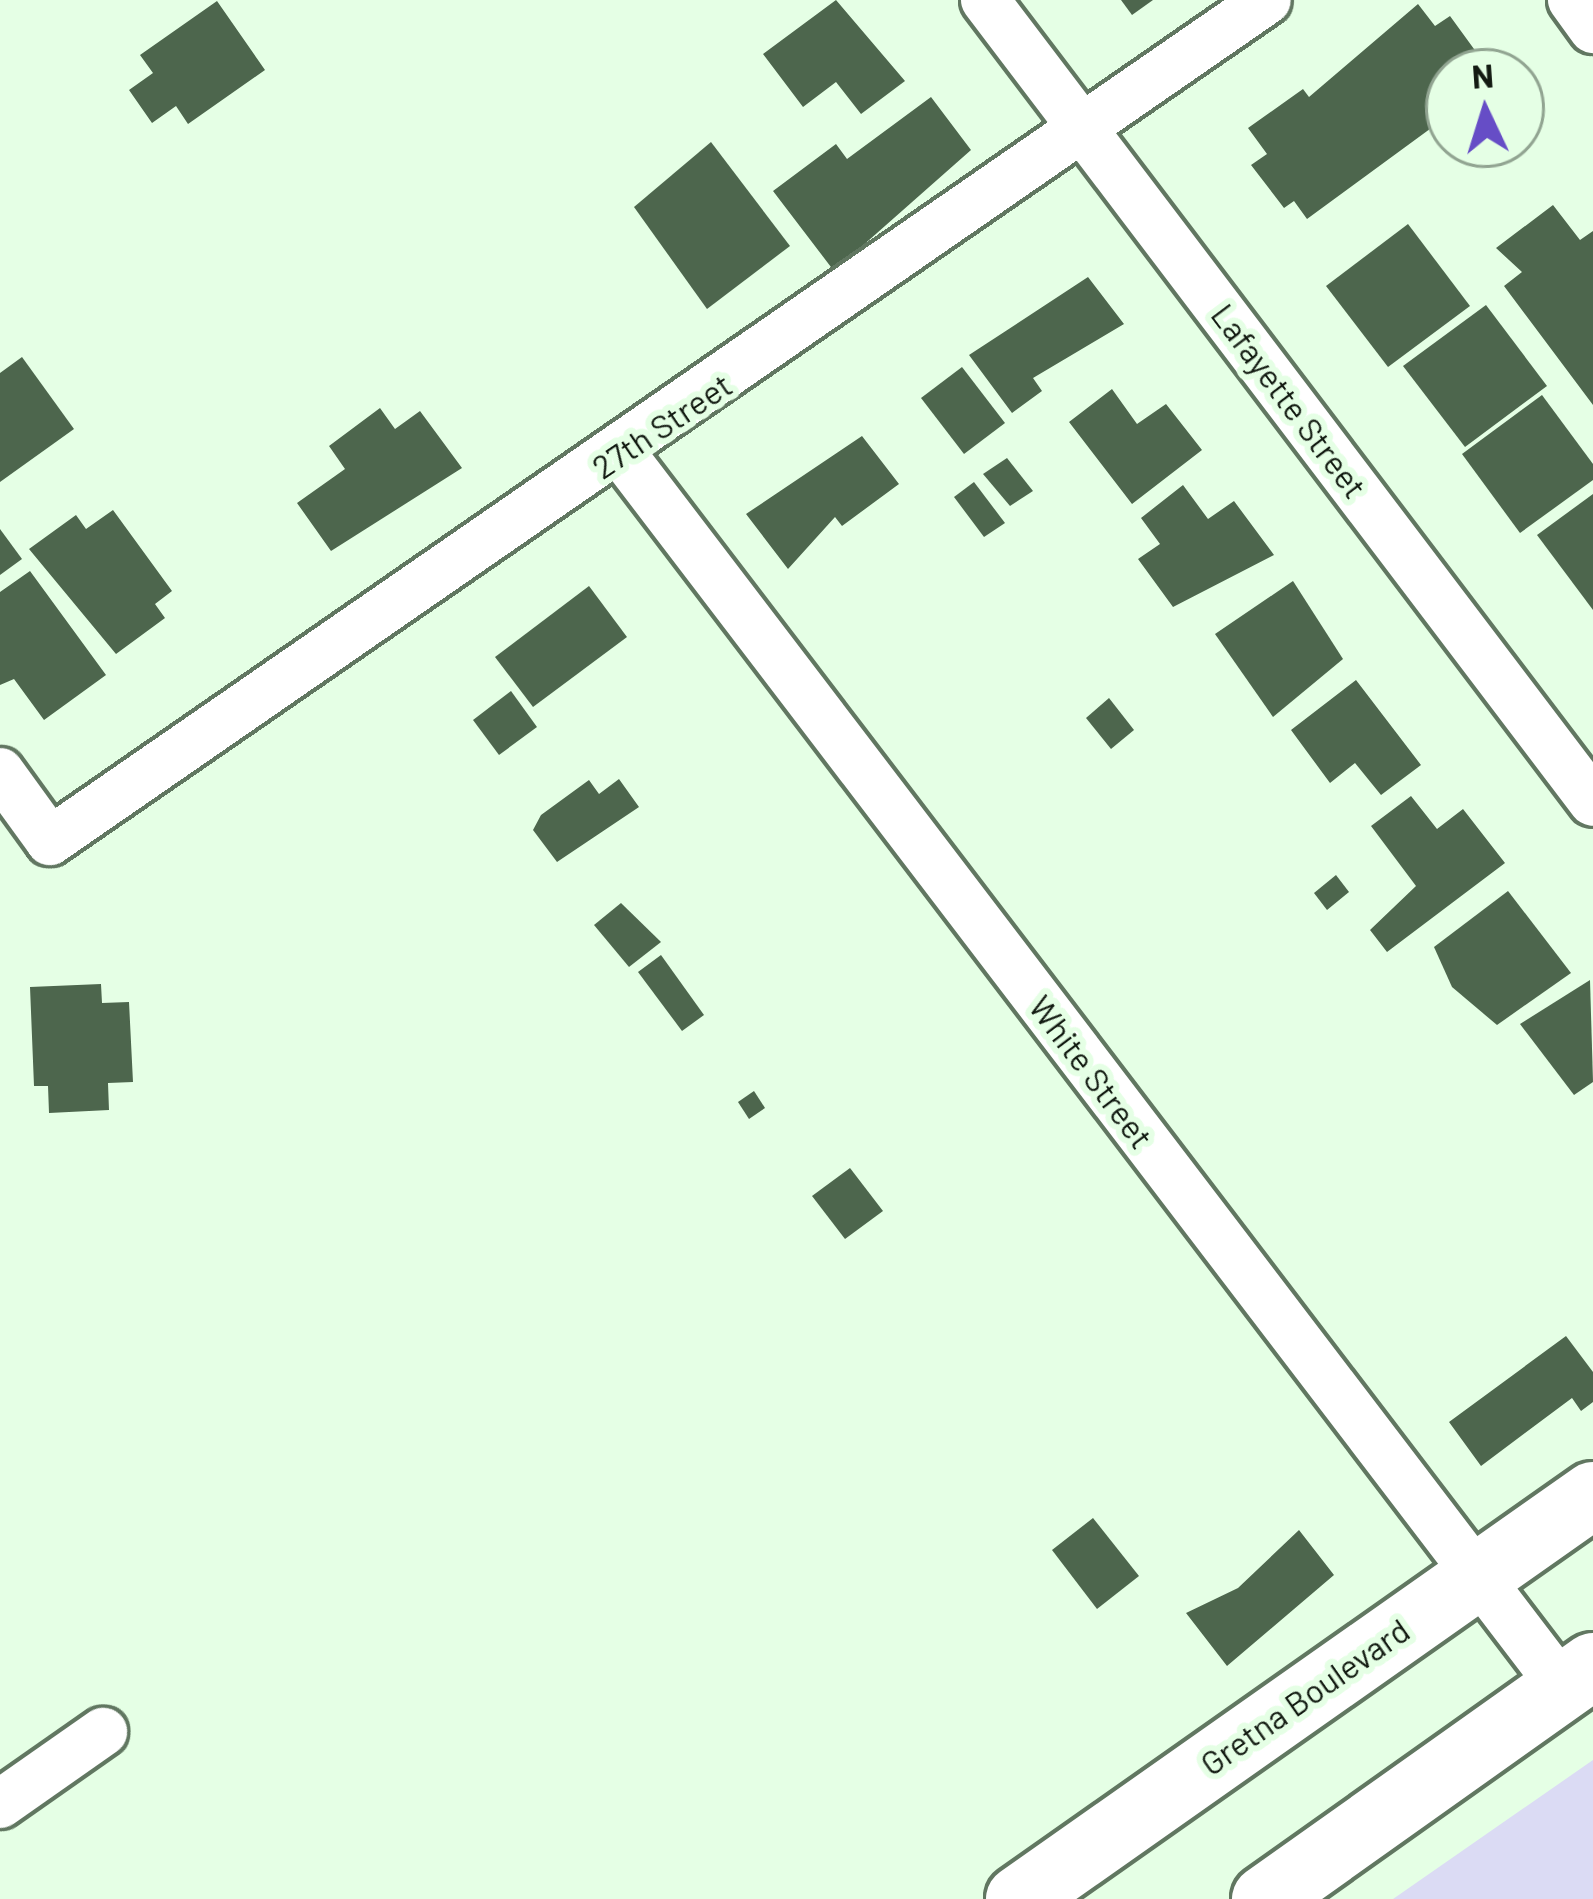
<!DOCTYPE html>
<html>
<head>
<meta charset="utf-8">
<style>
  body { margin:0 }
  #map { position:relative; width:1593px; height:1899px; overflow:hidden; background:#e5ffe5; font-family:Barlow,sans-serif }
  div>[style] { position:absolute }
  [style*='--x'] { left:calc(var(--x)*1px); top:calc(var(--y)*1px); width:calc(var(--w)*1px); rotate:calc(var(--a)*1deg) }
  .green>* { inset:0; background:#dbdbf4 }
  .building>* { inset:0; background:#4d664d }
  .roads { filter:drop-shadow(3px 0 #617761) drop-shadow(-3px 0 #617761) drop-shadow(0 3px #617761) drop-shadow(0 -3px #617761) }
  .street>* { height:48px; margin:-24px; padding:0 24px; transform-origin:24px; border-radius:24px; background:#fff }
  .secondary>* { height:66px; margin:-33px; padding:0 33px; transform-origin:33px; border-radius:33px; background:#fff }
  span { translate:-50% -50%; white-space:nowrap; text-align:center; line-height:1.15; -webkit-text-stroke:12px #e5ffe5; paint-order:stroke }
  .street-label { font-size:33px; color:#131b12 }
  .north { position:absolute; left:1425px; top:48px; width:120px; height:120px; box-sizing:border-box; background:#e5ffe5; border:3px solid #91a491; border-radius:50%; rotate:356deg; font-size:33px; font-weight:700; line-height:48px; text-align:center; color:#131b12 }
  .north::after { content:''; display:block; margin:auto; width:42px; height:54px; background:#664dc6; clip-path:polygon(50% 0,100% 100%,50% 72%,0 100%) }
</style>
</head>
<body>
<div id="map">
  <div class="green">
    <div style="clip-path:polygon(1593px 1760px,1593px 1899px,1393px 1899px)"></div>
  </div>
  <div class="building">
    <div style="clip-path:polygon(836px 0,905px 81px,861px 114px,836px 82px,803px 107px,763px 54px)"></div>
    <div style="clip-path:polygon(1121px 0,1153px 0,1132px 15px)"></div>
    <div style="clip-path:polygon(217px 1px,265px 70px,188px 124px,176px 106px,152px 123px,129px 90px,153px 73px,140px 55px)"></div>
    <div style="clip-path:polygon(1418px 4px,1435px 26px,1450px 16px,1482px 60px,1478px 72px,1449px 72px,1449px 115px,1307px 219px,1294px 201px,1284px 208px,1251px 165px,1267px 154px,1248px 128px,1303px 89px,1309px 97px)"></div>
    <div style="clip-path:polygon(931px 97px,971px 150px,834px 271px,773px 191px,836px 144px,847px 159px)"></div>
    <div style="clip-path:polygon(711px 142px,790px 246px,707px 309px,634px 207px)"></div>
    <div style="clip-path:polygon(1553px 205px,1580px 240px,1593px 231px,1593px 405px,1504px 286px,1522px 272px,1496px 248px)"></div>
    <div style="clip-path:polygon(1408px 224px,1470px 306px,1388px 367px,1326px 286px)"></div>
    <div style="clip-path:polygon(1088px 277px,1124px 324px,1033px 378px,1042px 391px,1012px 413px,969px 355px)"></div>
    <div style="clip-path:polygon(1486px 305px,1547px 386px,1465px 447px,1403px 366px)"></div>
    <div style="clip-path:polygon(22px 357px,74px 429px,0 482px,0 373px)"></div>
    <div style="clip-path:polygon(962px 367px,1005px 423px,964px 454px,921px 398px)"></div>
    <div style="clip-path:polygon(1112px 389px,1137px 424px,1166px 404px,1202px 450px,1132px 504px,1069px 422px)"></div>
    <div style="clip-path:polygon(1542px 395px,1593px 464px,1593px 480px,1520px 533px,1462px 454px)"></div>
    <div style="clip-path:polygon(380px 408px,395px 429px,420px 411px,462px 468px,331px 551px,297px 503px,345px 469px,329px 446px)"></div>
    <div style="clip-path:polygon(862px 436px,899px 484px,842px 526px,835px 517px,788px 569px,746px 514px)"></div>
    <div style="clip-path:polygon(1007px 458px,1033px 491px,1010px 506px,983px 474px)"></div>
    <div style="clip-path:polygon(974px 482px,1005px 523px,984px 537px,954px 497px)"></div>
    <div style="clip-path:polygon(1183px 485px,1208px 519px,1234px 501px,1274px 555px,1173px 607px,1138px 559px,1160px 544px,1141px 518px)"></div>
    <div style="clip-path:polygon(1593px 494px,1593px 610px,1537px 535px)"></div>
    <div style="clip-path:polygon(113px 510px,172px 591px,155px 604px,165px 618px,116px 654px,29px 549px,76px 515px,86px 529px)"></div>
    <div style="clip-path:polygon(0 529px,22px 559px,0 575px)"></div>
    <div style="clip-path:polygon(30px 571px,106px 675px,44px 720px,14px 679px,0 685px,0 592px)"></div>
    <div style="clip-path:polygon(1293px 581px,1343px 659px,1273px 717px,1215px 634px)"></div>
    <div style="clip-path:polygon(589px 586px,627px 637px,533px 707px,495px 657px)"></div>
    <div style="clip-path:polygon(1356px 680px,1421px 765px,1381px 795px,1355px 763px,1330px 783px,1291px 730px)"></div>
    <div style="clip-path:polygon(511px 691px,537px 727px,499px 755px,473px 720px)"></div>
    <div style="clip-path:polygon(1109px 698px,1134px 730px,1111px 749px,1086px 718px)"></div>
    <div style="clip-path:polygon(619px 779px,639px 807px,557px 862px,533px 830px,541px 815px,589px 780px,599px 794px)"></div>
    <div style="clip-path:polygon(1411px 796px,1437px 829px,1463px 809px,1505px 863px,1387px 952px,1370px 930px,1416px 886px,1371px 826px)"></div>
    <div style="clip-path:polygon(1336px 875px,1349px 892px,1327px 910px,1314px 893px)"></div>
    <div style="clip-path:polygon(1508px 891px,1571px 973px,1497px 1025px,1452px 987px,1434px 947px)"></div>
    <div style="clip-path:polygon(621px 903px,661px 942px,629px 967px,594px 925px)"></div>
    <div style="clip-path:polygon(661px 955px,704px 1015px,682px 1031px,638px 972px)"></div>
    <div style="clip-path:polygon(1590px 980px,1593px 1082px,1574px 1095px,1520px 1024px)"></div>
    <div style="clip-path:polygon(101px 984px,102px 1003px,129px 1002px,133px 1082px,108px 1083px,109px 1110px,49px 1113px,48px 1086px,34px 1086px,30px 987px)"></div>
    <div style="clip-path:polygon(754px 1091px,765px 1108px,749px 1119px,738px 1102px)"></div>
    <div style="clip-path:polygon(850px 1168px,883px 1211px,845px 1239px,812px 1196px)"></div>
    <div style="clip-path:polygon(1566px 1336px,1593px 1372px,1593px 1402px,1581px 1411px,1572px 1398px,1481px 1466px,1449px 1422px)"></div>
    <div style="clip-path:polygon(1093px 1518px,1139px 1576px,1097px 1609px,1052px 1550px)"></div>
    <div style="clip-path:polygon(1299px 1530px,1334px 1575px,1227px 1666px,1186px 1613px,1238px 1588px)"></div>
  </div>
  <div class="roads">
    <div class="street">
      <div style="--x:985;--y:0;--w:1006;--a:52.83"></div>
      <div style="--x:1572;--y:0;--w:36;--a:54"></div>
      <div style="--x:622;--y:454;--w:1552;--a:52.67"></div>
      <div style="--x:0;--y:772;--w:85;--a:54.1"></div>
      <div style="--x:50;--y:841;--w:1479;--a:-34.65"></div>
      <div style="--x:0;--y:1804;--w:126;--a:-35"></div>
    </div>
    <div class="secondary">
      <div style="--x:1019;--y:1899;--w:702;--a:-35.14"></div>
      <div style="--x:1265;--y:1899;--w:402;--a:-35.4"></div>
    </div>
  </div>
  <div class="street-label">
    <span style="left:1289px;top:401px;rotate:53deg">Lafayette Street</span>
    <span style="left:662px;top:426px;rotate:-34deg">27th Street</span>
    <span style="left:1091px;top:1072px;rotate:53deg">White Street</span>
    <span style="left:1305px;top:1697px;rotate:-35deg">Gretna Boulevard</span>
  </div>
  <div class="north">N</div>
</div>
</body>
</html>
